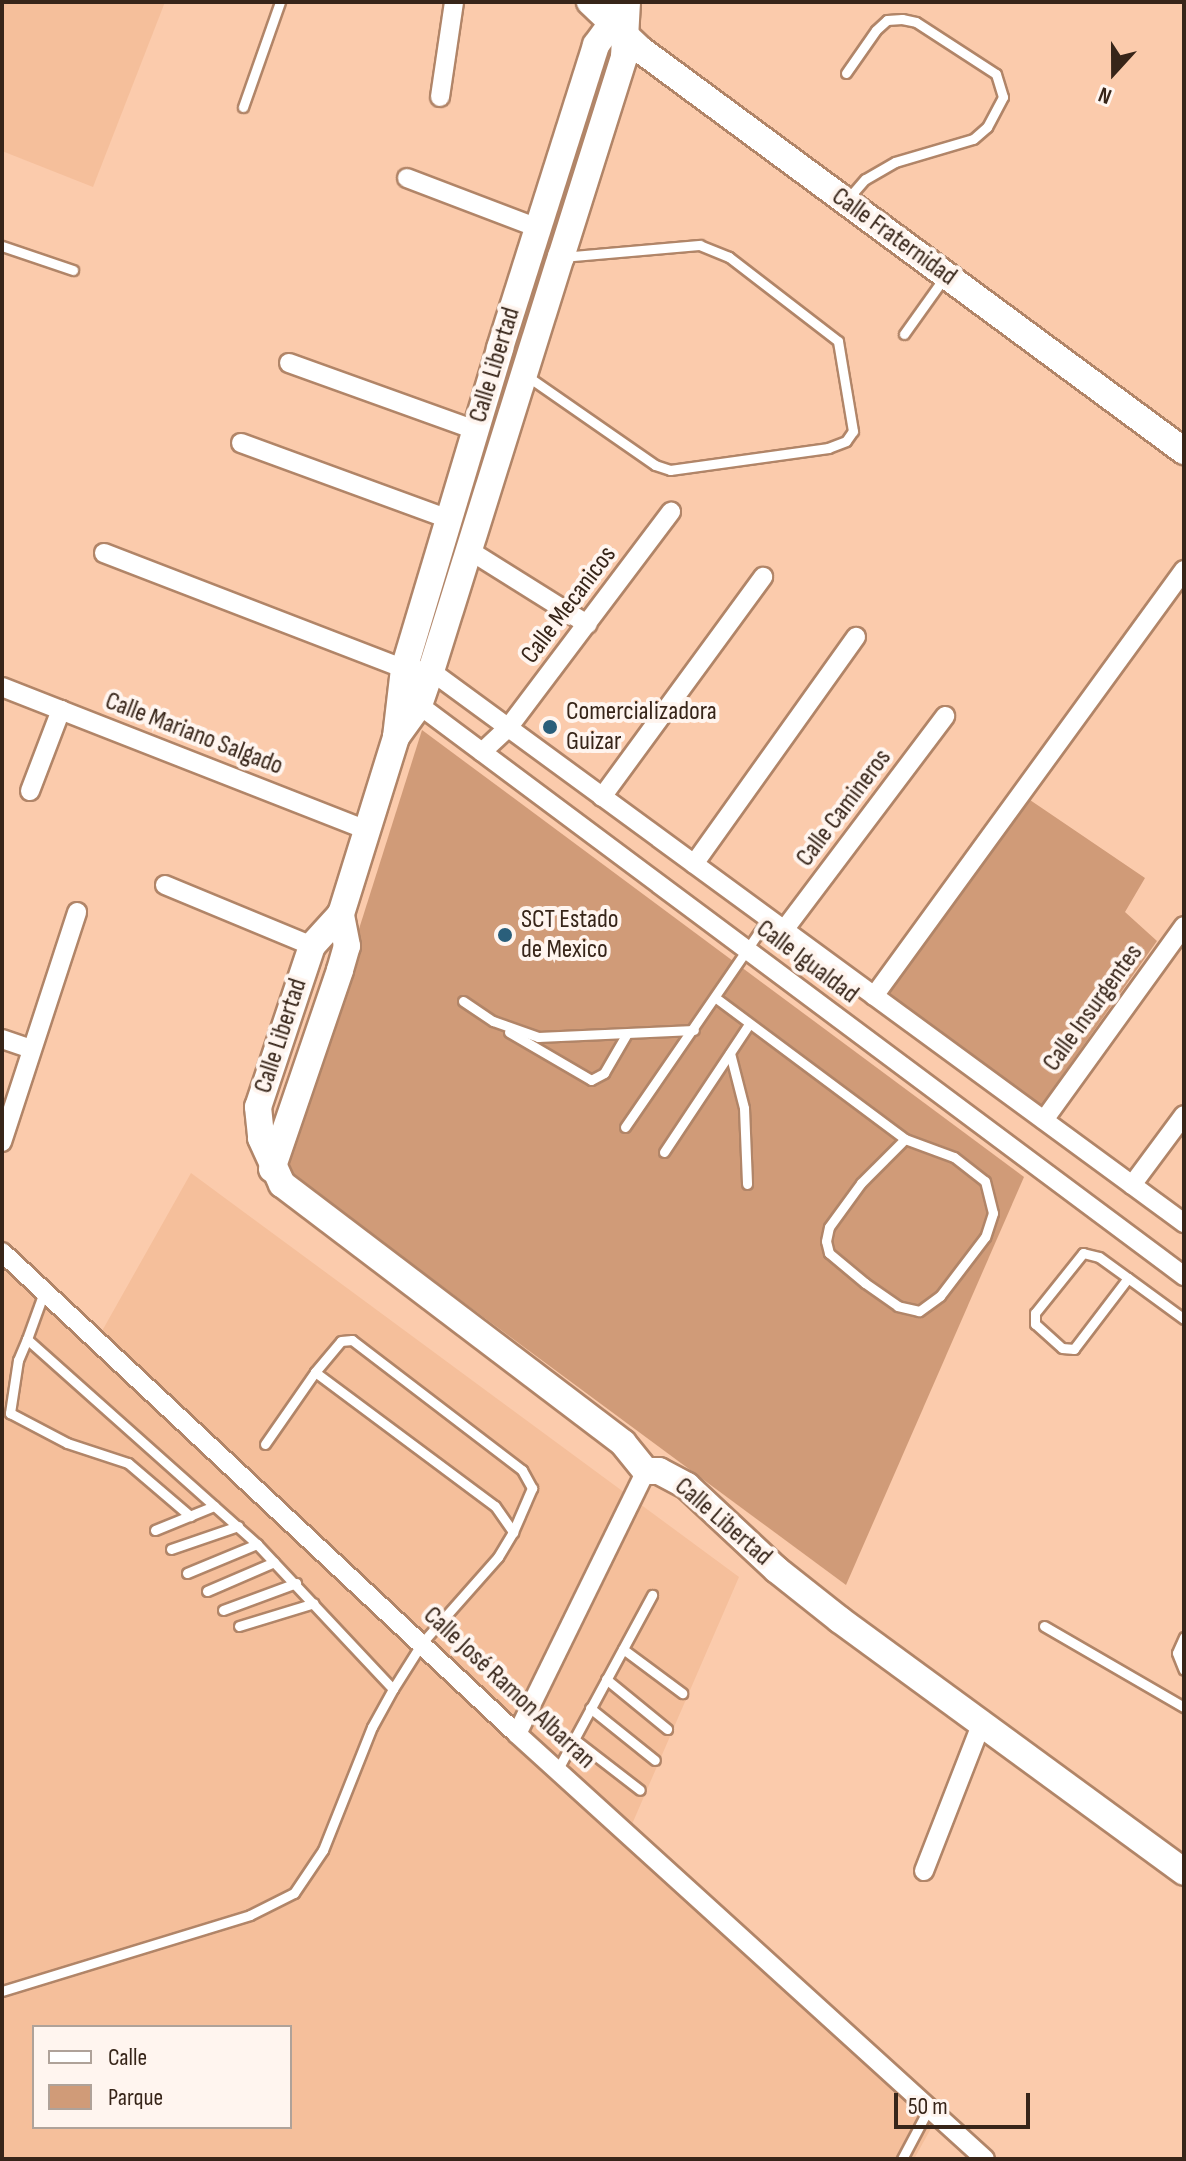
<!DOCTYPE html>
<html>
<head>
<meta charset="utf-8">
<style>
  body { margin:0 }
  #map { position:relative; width:1186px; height:2161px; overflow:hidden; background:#fbcbac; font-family:"Sofia Sans Condensed",sans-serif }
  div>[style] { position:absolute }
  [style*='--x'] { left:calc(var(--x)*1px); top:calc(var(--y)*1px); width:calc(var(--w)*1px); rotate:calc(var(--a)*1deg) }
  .built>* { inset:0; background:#f5bf9b }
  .green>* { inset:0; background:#d09b78 }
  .roads { filter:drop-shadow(2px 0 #b18568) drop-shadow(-2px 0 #b18568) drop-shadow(0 2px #b18568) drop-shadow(0 -2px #b18568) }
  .lane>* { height:9px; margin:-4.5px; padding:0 4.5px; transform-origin:4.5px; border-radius:4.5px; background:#fff }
  .street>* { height:18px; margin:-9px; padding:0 9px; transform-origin:9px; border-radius:9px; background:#fff }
  .secondary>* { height:26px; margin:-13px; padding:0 13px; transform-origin:13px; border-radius:13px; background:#fff }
  .dots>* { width:22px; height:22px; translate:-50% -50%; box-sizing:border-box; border:4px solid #fff5ef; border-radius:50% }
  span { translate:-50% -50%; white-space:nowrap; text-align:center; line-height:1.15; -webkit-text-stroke:8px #fff5ef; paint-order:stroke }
  .street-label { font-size:26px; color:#372519 }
  .poi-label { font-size:26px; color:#372519 }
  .left { translate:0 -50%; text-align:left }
  .frame { position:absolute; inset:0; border:4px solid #372519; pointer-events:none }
  .legend { position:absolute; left:32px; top:2025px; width:260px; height:104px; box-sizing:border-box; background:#fff5ef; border:2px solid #afa299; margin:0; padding:10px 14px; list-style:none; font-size:24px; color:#372519 }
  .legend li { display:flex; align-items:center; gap:16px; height:40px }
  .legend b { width:40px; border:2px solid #afa299 }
  .north { position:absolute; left:1074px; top:32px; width:80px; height:80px; -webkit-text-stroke:6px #fff5ef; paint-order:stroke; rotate:201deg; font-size:22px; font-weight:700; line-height:32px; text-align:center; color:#372519 }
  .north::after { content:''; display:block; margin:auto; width:28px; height:36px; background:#372519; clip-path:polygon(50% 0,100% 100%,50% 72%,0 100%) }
  .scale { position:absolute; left:894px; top:2093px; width:136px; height:36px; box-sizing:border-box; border:4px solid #372519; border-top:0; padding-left:10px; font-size:24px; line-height:28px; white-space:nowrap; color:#372519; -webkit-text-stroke:6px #fff5ef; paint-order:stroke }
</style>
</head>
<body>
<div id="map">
  <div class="built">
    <div style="clip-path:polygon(2px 2px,165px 2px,93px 187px,2px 151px)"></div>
    <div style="clip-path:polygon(evenodd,191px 1173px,739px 1577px,623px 1845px,934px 2123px,914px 2159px,2px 2159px,2px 1264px,93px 1347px,191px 1173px,34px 2027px,290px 2027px,290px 2127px,34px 2127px,34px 2027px)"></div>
  </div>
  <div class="green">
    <div style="clip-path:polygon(422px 730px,1024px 1177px,846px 1585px,283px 1169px)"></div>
    <div style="clip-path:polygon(1030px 800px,1145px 878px,1125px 912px,1157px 941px,1035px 1114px,877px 998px)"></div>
  </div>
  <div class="roads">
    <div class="lane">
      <div style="--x:846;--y:73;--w:52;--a:-55.1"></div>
      <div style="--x:876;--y:30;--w:15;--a:-42"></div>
      <div style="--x:887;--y:20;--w:15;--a:-4"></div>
      <div style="--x:902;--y:19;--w:14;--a:12"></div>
      <div style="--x:916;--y:22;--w:95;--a:33"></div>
      <div style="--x:996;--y:74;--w:24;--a:73"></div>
      <div style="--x:1003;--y:97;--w:34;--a:118"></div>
      <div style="--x:987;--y:127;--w:18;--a:139"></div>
      <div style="--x:973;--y:139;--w:81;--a:163.6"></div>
      <div style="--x:895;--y:162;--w:34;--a:150"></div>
      <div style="--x:865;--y:179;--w:28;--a:131"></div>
      <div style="--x:243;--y:107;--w:111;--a:-70.6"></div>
      <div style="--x:2;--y:246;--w:75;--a:18.7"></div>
      <div style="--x:904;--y:334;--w:69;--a:-54.5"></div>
      <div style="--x:527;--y:376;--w:156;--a:34.8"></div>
      <div style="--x:655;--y:465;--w:16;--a:18"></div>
      <div style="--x:670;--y:470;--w:160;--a:-7.9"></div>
      <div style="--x:828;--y:448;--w:19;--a:-21"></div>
      <div style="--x:846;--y:441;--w:12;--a:-55"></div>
      <div style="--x:853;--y:431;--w:91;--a:-99.5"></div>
      <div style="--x:838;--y:341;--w:138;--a:-142.4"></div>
      <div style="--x:729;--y:257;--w:31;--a:-158"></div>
      <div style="--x:700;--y:245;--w:137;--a:175"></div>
      <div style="--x:716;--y:998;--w:236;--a:36.7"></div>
      <div style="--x:905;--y:1139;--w:52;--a:20.2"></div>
      <div style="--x:954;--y:1157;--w:39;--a:38"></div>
      <div style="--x:985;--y:1181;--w:33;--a:76"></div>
      <div style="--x:993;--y:1213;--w:25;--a:108"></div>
      <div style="--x:985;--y:1237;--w:74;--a:127.3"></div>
      <div style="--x:940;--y:1296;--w:26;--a:144"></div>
      <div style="--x:919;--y:1311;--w:22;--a:-167"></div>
      <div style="--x:898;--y:1306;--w:40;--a:-145.1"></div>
      <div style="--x:865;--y:1283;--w:47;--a:-140.2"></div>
      <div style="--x:829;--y:1253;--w:12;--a:-104"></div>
      <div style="--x:826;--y:1241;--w:14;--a:-78"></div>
      <div style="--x:829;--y:1227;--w:54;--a:-54"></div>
      <div style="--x:861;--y:1183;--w:62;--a:-45"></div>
      <div style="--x:463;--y:1001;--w:36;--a:34"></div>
      <div style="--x:493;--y:1021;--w:48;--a:19.6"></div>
      <div style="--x:538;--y:1037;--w:156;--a:-2.6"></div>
      <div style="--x:509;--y:1032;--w:95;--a:30.3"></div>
      <div style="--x:591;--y:1080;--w:15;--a:-28"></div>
      <div style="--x:604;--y:1073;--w:44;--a:-59.9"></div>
      <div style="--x:730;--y:1053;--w:57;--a:75.7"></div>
      <div style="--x:744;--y:1108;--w:76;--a:87.7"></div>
      <div style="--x:625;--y:1127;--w:252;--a:-55.5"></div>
      <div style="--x:664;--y:1152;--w:154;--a:-56.4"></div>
      <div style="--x:1128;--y:1278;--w:89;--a:127.3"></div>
      <div style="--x:1074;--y:1349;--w:12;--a:-175"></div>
      <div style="--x:1062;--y:1348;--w:36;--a:-138"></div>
      <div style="--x:1035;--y:1324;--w:11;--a:-90"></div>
      <div style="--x:1035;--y:1313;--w:77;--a:-51.3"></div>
      <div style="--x:1083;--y:1253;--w:16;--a:14"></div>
      <div style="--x:1099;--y:1257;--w:36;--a:36"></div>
      <div style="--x:1128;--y:1278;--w:69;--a:36.2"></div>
      <div style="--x:27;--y:1339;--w:50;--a:-70.1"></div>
      <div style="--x:315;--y:1372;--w:224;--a:36.7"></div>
      <div style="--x:495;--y:1506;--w:32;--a:55"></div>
      <div style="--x:513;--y:1532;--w:29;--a:121"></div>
      <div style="--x:498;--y:1557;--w:115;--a:131.5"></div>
      <div style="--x:422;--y:1643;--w:54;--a:122.2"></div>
      <div style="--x:265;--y:1444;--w:88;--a:-55.2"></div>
      <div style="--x:315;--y:1372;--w:40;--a:-50"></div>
      <div style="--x:341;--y:1341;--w:11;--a:-5"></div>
      <div style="--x:352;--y:1340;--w:214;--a:37.4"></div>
      <div style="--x:522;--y:1470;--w:21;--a:61"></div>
      <div style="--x:532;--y:1488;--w:48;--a:113.4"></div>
      <div style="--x:155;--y:1530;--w:64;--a:-22.1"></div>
      <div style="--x:171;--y:1549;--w:71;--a:-18.9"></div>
      <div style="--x:187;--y:1573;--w:76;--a:-22.5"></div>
      <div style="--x:207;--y:1591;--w:73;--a:-23.4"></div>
      <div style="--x:223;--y:1610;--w:78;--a:-20.3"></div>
      <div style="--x:239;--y:1626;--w:78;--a:-17"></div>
      <div style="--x:1044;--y:1626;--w:162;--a:30.1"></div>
      <div style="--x:1184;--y:1637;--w:17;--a:114"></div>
      <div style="--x:1177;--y:1653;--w:18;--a:68"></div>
      <div style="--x:623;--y:1649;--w:74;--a:36.7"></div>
      <div style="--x:606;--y:1679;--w:79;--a:39.3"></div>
      <div style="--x:590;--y:1708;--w:83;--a:38.7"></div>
      <div style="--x:574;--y:1739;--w:83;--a:37.7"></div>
      <div style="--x:558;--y:1769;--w:198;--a:-61.6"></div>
      <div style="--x:2;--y:1991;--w:259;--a:-17"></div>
      <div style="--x:250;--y:1915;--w:49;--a:-26.6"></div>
      <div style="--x:294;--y:1893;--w:52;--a:-56"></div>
      <div style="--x:323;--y:1850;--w:132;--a:-68.3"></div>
      <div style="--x:372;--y:1727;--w:43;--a:-61.1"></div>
      <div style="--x:393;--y:1689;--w:199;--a:-133.2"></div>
      <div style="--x:257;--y:1544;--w:308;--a:-138.3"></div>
      <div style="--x:27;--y:1339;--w:23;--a:113"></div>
      <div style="--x:18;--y:1360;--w:54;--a:98.6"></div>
      <div style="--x:10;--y:1413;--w:64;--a:27.8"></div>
      <div style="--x:67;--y:1443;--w:64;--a:18.2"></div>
      <div style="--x:128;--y:1463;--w:82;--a:40.5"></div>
      <div style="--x:902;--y:2159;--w:58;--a:-62.1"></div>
    </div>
    <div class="street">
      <div style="--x:440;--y:97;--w:96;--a:-81.6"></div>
      <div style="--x:407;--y:178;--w:140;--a:20.9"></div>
      <div style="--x:289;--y:363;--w:198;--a:19.8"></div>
      <div style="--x:241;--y:443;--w:221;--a:20.1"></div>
      <div style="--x:467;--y:549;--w:142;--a:32"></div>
      <div style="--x:104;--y:553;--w:322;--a:21.1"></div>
      <div style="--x:404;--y:669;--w:27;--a:4"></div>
      <div style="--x:431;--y:671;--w:934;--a:36.24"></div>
      <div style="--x:2;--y:687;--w:392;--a:21.4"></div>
      <div style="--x:411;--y:699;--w:965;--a:36.74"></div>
      <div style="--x:482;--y:752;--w:35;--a:-43"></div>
      <div style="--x:508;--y:728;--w:271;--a:-53"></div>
      <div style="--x:30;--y:791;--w:87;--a:-69.1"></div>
      <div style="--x:602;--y:797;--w:273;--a:-53.8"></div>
      <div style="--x:694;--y:864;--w:279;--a:-54.5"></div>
      <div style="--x:165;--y:885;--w:159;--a:22.5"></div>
      <div style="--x:784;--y:930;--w:268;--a:-53"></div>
      <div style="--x:874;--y:996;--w:527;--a:-53.96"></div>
      <div style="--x:2;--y:1039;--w:31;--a:19"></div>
      <div style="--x:1044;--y:1120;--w:239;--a:-54.2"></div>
      <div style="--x:2;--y:1142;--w:242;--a:-71.9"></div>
      <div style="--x:1132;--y:1185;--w:87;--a:-53.4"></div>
      <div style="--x:2;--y:1252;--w:705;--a:43.1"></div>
      <div style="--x:517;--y:1734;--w:632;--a:42.24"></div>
      <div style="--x:517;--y:1734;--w:293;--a:-63.9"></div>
      <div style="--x:924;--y:1871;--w:160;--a:-68.7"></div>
    </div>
    <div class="secondary">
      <div style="--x:590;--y:2;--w:70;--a:43.3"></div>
      <div style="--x:641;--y:50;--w:675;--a:36.45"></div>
      <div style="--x:396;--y:737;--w:39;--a:-54"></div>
      <div style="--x:419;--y:705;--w:36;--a:-71"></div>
      <div style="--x:431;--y:671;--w:434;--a:-72.6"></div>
      <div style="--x:561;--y:257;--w:210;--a:-72.5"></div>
      <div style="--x:624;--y:57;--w:55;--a:-86.9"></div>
      <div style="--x:341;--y:914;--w:43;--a:132.2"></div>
      <div style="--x:312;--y:946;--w:170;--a:108.5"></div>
      <div style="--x:258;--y:1107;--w:31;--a:84"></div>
      <div style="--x:261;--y:1138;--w:51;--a:65.5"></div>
      <div style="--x:282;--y:1184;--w:428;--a:37.2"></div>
      <div style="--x:623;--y:1443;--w:36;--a:51"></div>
      <div style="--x:646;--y:1471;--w:13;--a:0"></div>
      <div style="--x:659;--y:1471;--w:32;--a:28"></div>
      <div style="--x:687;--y:1486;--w:123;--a:43"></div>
      <div style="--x:777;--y:1570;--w:80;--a:38.4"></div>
      <div style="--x:840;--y:1620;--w:426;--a:36.2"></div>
      <div style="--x:272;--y:1169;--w:210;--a:-71.1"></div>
      <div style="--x:340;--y:970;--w:25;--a:-74"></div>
      <div style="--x:347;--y:946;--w:33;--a:-101"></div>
      <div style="--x:341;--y:914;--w:185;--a:-72.7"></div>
      <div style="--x:396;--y:737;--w:68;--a:-83.3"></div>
      <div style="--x:404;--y:669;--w:335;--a:-73.3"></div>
      <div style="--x:500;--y:348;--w:318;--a:-72.4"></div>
      <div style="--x:596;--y:45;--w:51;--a:-53.8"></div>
    </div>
  </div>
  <div class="dots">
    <div style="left:550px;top:727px;background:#2a5f7b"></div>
    <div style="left:505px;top:935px;background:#2a5f7b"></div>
  </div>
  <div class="street-label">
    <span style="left:894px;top:237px;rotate:36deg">Calle Fraternidad</span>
    <span style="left:495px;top:365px;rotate:-73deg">Calle Libertad</span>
    <span style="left:569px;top:605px;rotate:-53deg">Calle Mecanicos</span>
    <span style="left:194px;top:734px;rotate:21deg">Calle Mariano Salgado</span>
    <span style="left:844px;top:808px;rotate:-53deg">Calle Camineros</span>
    <span style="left:807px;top:962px;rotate:37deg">Calle Igualdad</span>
    <span style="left:1093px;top:1008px;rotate:-54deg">Calle Insurgentes</span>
    <span style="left:281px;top:1036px;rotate:-72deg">Calle Libertad</span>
    <span style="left:723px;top:1522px;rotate:41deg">Calle Libertad</span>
    <span style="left:509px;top:1688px;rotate:43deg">Calle José Ramon Albarran</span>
  </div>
  <div class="poi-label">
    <span class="left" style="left:566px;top:727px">Comercializadora<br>Guizar</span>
    <span class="left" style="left:521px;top:935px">SCT Estado<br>de Mexico</span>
  </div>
  <div class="frame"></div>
  <ul class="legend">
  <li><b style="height:10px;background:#fff"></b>Calle</li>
  <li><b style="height:22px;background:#d09b78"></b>Parque</li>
  </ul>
  <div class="north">N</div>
  <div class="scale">50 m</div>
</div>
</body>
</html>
